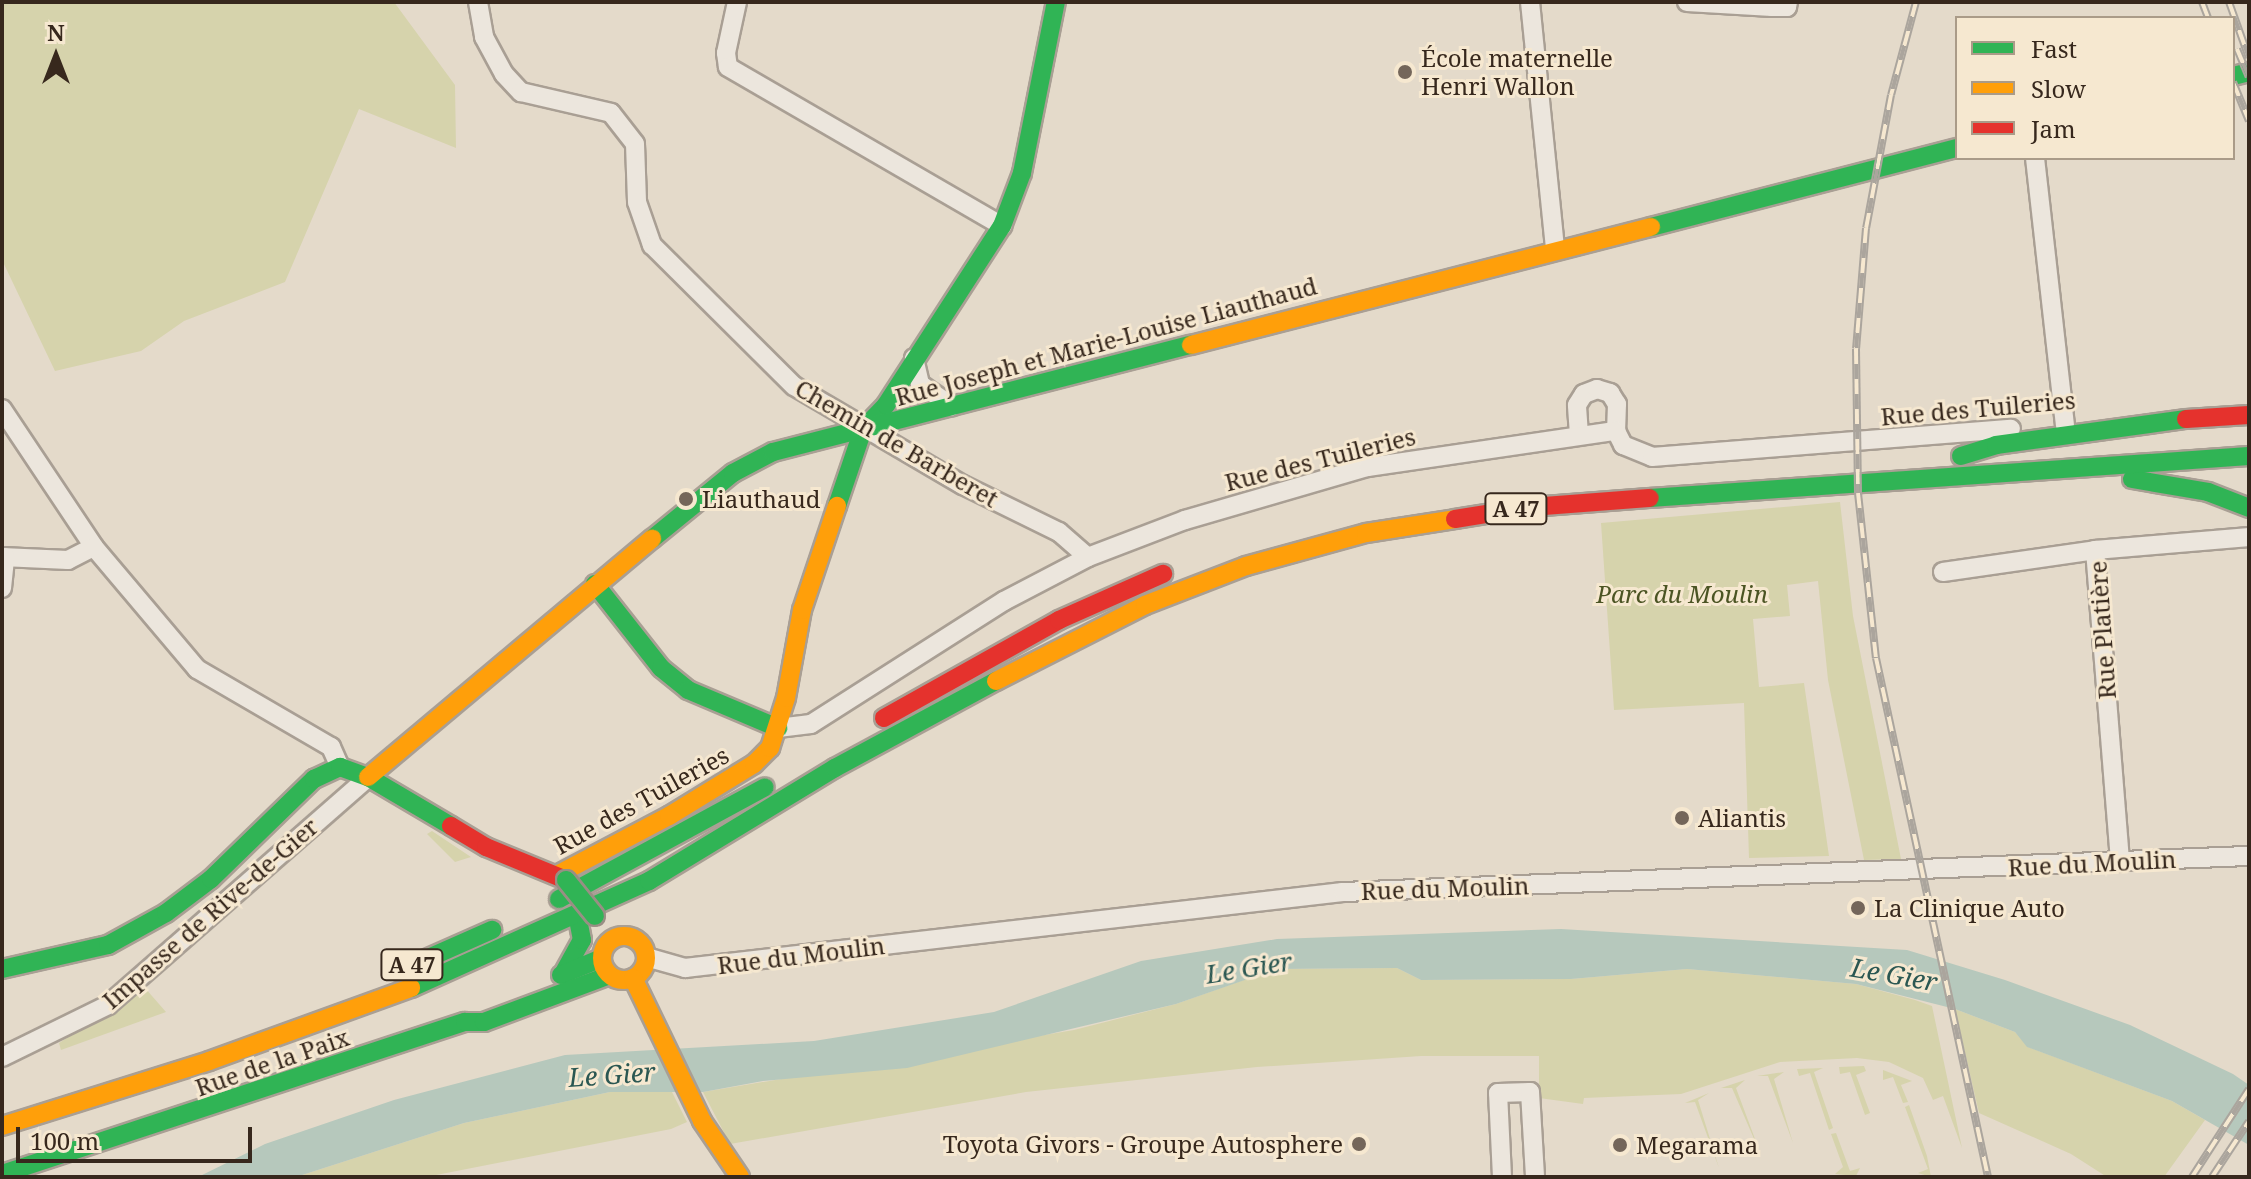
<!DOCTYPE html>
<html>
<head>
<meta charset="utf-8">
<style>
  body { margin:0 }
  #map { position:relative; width:2251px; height:1179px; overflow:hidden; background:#e4daca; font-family:"Noto Serif",serif }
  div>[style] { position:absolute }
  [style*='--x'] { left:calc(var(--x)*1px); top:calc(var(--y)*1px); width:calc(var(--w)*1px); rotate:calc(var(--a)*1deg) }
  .green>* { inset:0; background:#d6d3ac }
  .water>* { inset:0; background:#b6c8bc }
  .roads { filter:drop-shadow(2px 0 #a99f94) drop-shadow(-2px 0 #a99f94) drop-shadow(0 2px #a99f94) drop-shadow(0 -2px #a99f94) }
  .street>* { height:18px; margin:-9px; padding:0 9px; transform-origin:9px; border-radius:9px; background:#ece6dd }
  .fast>* { height:18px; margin:-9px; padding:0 9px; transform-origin:9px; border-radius:9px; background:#30b455 }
  .slow>* { height:18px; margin:-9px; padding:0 9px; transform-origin:9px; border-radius:9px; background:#ff9f0a }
  .slow>.ring { margin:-9px; padding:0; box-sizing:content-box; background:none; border:18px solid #ff9f0a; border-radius:50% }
  .jam>* { height:18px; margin:-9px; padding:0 9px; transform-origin:9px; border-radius:9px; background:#e5322d }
  .rail>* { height:8px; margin-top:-4px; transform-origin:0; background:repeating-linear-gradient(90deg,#f6e8d0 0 15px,#aba59d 0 30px); box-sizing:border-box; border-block:2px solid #aba59d }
  .bridges { filter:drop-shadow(2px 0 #998f84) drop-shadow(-2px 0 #998f84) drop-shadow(0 2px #998f84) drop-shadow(0 -2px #998f84) }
  .fast-bridge>* { height:18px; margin:-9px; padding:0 9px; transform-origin:9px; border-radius:9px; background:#30b455 }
  .dots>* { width:22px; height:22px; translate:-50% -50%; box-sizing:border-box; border:4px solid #f6e8d0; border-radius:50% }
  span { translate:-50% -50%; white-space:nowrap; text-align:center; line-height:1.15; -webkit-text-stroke:6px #f6e8d0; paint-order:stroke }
  .shield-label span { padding:2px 6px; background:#f6e8d0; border:2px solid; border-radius:6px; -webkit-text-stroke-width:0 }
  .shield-label { font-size:22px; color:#37281d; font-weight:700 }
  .poi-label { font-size:24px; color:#37281d }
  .left { translate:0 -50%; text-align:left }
  .right { translate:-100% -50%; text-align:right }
  .street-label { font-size:24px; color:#37281d }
  .park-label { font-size:24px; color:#4b5423; font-style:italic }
  .water-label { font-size:26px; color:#2b5752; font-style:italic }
  .frame { position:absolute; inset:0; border:4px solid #37281d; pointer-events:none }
  .legend { position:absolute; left:1955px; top:16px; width:280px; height:144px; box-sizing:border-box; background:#f6e8d0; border:2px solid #aa9b88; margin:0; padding:10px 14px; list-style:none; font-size:24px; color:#37281d }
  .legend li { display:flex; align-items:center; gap:16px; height:40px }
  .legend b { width:40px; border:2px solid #aa9b88 }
  .north { position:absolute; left:16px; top:16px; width:80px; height:80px; -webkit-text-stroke:6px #f6e8d0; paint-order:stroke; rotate:0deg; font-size:22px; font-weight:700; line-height:32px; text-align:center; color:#37281d }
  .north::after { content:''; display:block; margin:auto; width:28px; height:36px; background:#37281d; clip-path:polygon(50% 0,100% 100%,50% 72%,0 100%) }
  .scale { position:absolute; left:16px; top:1127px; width:236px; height:36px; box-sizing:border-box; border:4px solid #37281d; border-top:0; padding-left:10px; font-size:24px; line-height:28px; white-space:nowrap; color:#37281d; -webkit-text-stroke:6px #f6e8d0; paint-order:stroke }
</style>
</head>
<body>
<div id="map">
  <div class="green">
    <div style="clip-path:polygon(2px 2px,394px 2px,455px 85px,456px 148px,359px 109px,285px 282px,184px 321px,141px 351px,55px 371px,2px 260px)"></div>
    <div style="clip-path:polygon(1840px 502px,1853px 616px,1901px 859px,1864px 860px,1828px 680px,1818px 581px,1787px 585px,1790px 616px,1753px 619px,1759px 687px,1804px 683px,1829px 856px,1749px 858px,1744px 703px,1614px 710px,1601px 523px)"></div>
    <div style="clip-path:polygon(432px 831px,471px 857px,455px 862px,427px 834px)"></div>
    <div style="clip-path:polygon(1397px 968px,1421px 980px,1571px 979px,1687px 969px,1856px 984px,1915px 1000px,1932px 1006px,1962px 1148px,1943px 1096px,1933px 1100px,1923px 1078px,1889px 1062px,1857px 1058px,1780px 1062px,1681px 1094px,1584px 1098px,1583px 1104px,1539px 1098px,1539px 1056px,1421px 1056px,1257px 1067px,1026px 1092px,730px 1144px,703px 1092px,1074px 1030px,1176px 1004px,1275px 969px)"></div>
    <div style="clip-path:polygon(145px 988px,166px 1012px,61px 1050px,59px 1043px)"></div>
    <div style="clip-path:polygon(1955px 1009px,2015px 1032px,2028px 1047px,2172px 1101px,2205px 1120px,2164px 1177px,2107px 1177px,2071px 1154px,1979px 1113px)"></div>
    <div style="clip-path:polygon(1864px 1066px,1866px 1071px,1856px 1075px,1870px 1113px,1865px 1115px,1850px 1072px,1840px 1074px,1839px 1067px)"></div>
    <div style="clip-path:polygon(1823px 1068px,1814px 1072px,1833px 1128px,1829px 1130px,1810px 1073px,1799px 1076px,1797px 1069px)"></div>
    <div style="clip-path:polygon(1883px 1070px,1912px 1081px,1901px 1085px,1908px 1102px,1903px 1103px,1893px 1077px,1883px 1080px)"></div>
    <div style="clip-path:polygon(1784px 1072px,1774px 1079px,1793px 1143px,1768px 1076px,1757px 1076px)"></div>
    <div style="clip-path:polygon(1745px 1080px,1736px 1088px,1761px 1155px,1732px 1088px,1721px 1088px)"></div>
    <div style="clip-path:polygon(610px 1092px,672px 1092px,687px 1122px,671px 1129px,426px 1177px,296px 1177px,464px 1123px)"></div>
    <div style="clip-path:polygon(1709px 1093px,1698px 1100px,1719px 1168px,1695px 1102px,1685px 1103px)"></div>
    <div style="clip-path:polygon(1909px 1105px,1927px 1156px,1931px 1177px,1918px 1173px,1928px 1169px,1905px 1107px)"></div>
    <div style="clip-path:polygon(1836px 1133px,1850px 1171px,1860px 1168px,1856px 1176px,1835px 1174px,1843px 1167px,1831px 1134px)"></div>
  </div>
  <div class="water">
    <div style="clip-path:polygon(1561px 929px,1907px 950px,2005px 980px,2130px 1025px,2233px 1074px,2249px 1085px,2249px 1145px,2172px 1101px,2027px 1047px,2015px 1032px,1955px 1009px,1856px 984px,1687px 969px,1571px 979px,1421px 980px,1397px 968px,1276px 969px,1176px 1004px,907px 1068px,763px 1081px,703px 1092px,610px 1092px,464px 1123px,296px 1177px,198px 1177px,265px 1144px,394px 1100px,565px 1055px,814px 1041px,994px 1012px,1141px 961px,1277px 939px)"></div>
  </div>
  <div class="roads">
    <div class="street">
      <div style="--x:478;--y:2;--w:36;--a:80"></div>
      <div style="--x:484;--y:37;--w:42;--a:61.6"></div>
      <div style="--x:504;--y:74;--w:25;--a:47"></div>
      <div style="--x:521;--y:92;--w:92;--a:13.1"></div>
      <div style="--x:611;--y:113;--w:39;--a:52"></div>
      <div style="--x:635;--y:144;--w:58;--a:88"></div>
      <div style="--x:637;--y:202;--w:46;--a:70.8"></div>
      <div style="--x:652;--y:245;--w:200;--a:44.8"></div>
      <div style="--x:794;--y:386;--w:196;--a:30.4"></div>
      <div style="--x:963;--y:485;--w:107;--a:26.1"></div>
      <div style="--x:1059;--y:532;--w:38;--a:41"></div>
      <div style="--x:737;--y:2;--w:52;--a:102.2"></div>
      <div style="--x:726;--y:53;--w:14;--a:82"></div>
      <div style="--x:728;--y:67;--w:317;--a:30.1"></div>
      <div style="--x:1530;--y:2;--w:249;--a:84.2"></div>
      <div style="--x:1687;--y:2;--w:85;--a:3.4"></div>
      <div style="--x:1772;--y:7;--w:15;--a:0"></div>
      <div style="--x:1787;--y:7;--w:5;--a:-79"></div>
      <div style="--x:2035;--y:158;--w:269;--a:83.6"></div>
      <div style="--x:914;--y:358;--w:27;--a:77"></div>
      <div style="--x:920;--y:384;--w:39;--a:35"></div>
      <div style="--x:2;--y:409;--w:166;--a:56.3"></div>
      <div style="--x:94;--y:547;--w:160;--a:49.8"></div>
      <div style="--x:197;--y:669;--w:155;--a:30.2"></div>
      <div style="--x:331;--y:747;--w:22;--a:66"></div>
      <div style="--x:1579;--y:435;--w:30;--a:-94"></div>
      <div style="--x:1577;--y:405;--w:13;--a:-58"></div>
      <div style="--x:1584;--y:394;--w:14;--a:-21"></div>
      <div style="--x:1597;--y:389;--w:14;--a:17"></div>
      <div style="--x:1610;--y:393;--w:13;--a:58"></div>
      <div style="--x:1617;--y:404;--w:27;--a:92"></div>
      <div style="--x:1616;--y:431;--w:16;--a:63"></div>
      <div style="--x:1623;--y:445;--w:31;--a:22"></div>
      <div style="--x:1652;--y:457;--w:360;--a:-4.5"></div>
      <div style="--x:2095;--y:550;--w:313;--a:85.4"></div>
      <div style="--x:2;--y:557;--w:66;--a:2.6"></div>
      <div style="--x:68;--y:560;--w:29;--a:-27"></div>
      <div style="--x:1943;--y:572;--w:154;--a:-8.2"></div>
      <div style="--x:2095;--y:550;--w:155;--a:-4.8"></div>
      <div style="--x:2;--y:588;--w:31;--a:-84"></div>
      <div style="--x:778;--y:728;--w:33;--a:-7"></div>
      <div style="--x:811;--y:724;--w:229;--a:-32.5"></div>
      <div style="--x:1004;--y:601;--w:95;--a:-27.6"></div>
      <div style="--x:1088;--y:557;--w:104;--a:-20.9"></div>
      <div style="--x:1185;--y:520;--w:191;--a:-16.2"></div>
      <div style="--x:1368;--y:467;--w:251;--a:-8.3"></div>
      <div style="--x:646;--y:957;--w:41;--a:15.8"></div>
      <div style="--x:685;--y:968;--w:662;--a:-6.59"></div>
      <div style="--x:1343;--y:892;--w:907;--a:-2.28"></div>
      <div style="--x:2;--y:1057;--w:118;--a:-26.1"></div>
      <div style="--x:108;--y:1005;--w:346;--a:-41.2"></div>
      <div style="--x:1502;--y:1177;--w:84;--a:-92.7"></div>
      <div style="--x:1498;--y:1093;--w:32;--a:-2"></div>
      <div style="--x:1530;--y:1092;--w:85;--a:86.6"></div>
    </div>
    <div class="fast">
      <div style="--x:2233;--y:76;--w:16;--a:-14"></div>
      <div style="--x:1651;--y:227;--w:316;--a:-14.5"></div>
      <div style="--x:1961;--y:456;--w:37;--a:-17"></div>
      <div style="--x:1996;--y:445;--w:192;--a:-7.8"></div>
      <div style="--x:2132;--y:479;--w:77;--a:9.7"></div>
      <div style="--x:2208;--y:492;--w:44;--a:21.3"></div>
      <div style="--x:1650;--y:498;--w:600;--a:-4.01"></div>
      <div style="--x:837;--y:506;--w:81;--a:-71.3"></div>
      <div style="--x:863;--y:429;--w:33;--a:-46"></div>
      <div style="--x:886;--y:405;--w:213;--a:-57.1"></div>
      <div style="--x:1002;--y:226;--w:57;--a:-69.3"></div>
      <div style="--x:1022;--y:173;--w:174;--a:-78.8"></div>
      <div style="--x:652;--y:539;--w:104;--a:-39.2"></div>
      <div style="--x:733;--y:473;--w:45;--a:-27.7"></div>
      <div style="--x:773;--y:452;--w:431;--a:-14.4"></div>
      <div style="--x:595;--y:584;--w:107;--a:51.8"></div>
      <div style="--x:661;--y:668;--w:35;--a:39"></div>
      <div style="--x:688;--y:690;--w:98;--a:22.9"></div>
      <div style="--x:559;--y:899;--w:234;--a:-28.5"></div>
      <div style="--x:2;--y:969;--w:109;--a:-12.8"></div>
      <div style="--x:108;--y:945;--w:66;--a:-28.9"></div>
      <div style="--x:166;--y:913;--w:56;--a:-37.1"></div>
      <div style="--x:211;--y:879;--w:144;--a:-44.2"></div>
      <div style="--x:314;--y:779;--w:29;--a:-25"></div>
      <div style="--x:340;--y:767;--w:30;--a:20"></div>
      <div style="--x:368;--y:777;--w:96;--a:30.6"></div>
      <div style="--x:399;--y:971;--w:102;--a:-23.8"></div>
      <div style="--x:563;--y:974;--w:39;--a:-61"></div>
      <div style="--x:582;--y:940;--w:16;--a:-101"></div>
      <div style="--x:561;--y:975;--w:44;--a:-22.5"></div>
      <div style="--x:411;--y:988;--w:261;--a:-24.2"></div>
      <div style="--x:649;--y:881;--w:218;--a:-31.3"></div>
      <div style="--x:835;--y:768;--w:183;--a:-28.4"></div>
      <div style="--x:2;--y:1174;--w:487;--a:-18.2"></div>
      <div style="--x:465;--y:1022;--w:19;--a:0"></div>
      <div style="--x:484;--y:1022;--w:134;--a:-20.5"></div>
    </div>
    <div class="slow">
      <div style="--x:1191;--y:345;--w:475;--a:-14.4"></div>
      <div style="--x:996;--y:681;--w:167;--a:-27"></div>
      <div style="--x:1145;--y:605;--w:108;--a:-21.1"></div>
      <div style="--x:1246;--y:566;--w:124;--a:-15.4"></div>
      <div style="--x:1366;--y:533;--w:90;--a:-8.9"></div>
      <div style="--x:368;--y:777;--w:371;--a:-40"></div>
      <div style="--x:557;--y:875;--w:127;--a:-27.8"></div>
      <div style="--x:669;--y:816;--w:100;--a:-31.5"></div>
      <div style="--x:754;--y:764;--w:23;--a:-45"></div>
      <div style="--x:770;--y:748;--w:52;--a:-72.3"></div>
      <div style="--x:786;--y:698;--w:89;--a:-79.7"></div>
      <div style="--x:802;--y:610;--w:110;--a:-71.4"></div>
      <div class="ring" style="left:602px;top:936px;width:26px;height:26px"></div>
      <div style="--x:633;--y:978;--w:159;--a:64.2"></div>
      <div style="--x:702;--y:1121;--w:68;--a:55.8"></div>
      <div style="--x:2;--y:1126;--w:217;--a:-17.4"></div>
      <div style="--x:209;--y:1061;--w:215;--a:-19.9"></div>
    </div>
    <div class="jam">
      <div style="--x:2186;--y:419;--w:63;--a:-3.6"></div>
      <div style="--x:1455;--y:519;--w:76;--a:-9.1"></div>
      <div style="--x:1530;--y:507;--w:120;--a:-4.3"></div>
      <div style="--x:884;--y:718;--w:201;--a:-29.2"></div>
      <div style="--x:1059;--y:620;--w:114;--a:-23.9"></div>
      <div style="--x:451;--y:826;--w:41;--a:31"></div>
      <div style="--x:486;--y:847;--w:87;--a:22.4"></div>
    </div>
  </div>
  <div class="rail">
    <div style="--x:1916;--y:2;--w:96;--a:105"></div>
    <div style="--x:1891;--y:95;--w:135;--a:100.6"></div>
    <div style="--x:1866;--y:228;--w:121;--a:94.7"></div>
    <div style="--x:1856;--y:349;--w:144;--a:89.2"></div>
    <div style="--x:1858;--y:493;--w:166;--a:83.8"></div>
    <div style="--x:1876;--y:658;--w:531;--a:77.82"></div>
    <div style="--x:2202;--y:2;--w:17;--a:69"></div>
    <div style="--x:2229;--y:2;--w:59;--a:70.3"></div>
    <div style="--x:2237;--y:49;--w:30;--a:67"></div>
    <div style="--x:2233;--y:82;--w:42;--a:67.7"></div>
    <div style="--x:2192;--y:1177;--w:105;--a:-57.1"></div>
    <div style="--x:2212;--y:1177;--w:67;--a:-56.5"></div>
  </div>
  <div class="bridges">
    <div class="fast-bridge">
      <div style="--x:566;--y:880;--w:46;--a:51.1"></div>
    </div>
  </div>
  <div class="dots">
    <div style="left:1405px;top:72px;background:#74665a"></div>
    <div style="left:686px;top:499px;background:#74665a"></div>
    <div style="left:1682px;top:818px;background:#74665a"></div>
    <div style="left:1858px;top:908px;background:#74665a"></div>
    <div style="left:1359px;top:1144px;background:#74665a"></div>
    <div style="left:1620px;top:1145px;background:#74665a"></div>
  </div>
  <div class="shield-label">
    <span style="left:1516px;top:509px">A 47</span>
    <span style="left:412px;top:965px">A 47</span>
  </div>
  <div class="poi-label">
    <span class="left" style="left:1421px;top:72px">École maternelle<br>Henri Wallon</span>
    <span class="left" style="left:702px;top:499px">Liauthaud</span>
    <span class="left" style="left:1698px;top:818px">Aliantis</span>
    <span class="left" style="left:1874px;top:908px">La Clinique Auto</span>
    <span class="right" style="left:1343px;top:1144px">Toyota Givors - Groupe Autosphere</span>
    <span class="left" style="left:1636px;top:1145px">Megarama</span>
  </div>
  <div class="street-label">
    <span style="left:1106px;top:341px;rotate:-15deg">Rue Joseph et Marie-Louise Liauthaud</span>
    <span style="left:1978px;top:408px;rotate:-5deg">Rue des Tuileries</span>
    <span style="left:897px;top:443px;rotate:30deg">Chemin de Barberet</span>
    <span style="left:1320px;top:459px;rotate:-14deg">Rue des Tuileries</span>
    <span style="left:2102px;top:630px;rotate:-94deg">Rue Platière</span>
    <span style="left:641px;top:800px;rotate:-29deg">Rue des Tuileries</span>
    <span style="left:2092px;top:863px;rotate:-3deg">Rue du Moulin</span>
    <span style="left:1445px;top:888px;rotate:-2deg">Rue du Moulin</span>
    <span style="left:210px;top:913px;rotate:-41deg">Impasse de Rive-de-Gier</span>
    <span style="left:801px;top:955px;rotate:-7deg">Rue du Moulin</span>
    <span style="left:272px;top:1062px;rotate:-19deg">Rue de la Paix</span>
  </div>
  <div class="park-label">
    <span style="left:1682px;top:594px">Parc du Moulin</span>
  </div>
  <div class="water-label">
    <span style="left:1249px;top:968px;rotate:-9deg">Le Gier</span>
    <span style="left:1894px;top:975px;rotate:10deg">Le Gier</span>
    <span style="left:612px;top:1075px;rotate:-4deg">Le Gier</span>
  </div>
  <div class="frame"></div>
  <ul class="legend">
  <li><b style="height:10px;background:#30b455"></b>Fast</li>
  <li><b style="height:10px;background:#ff9f0a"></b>Slow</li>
  <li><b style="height:10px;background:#e5322d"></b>Jam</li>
  </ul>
  <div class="north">N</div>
  <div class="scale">100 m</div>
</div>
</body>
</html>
